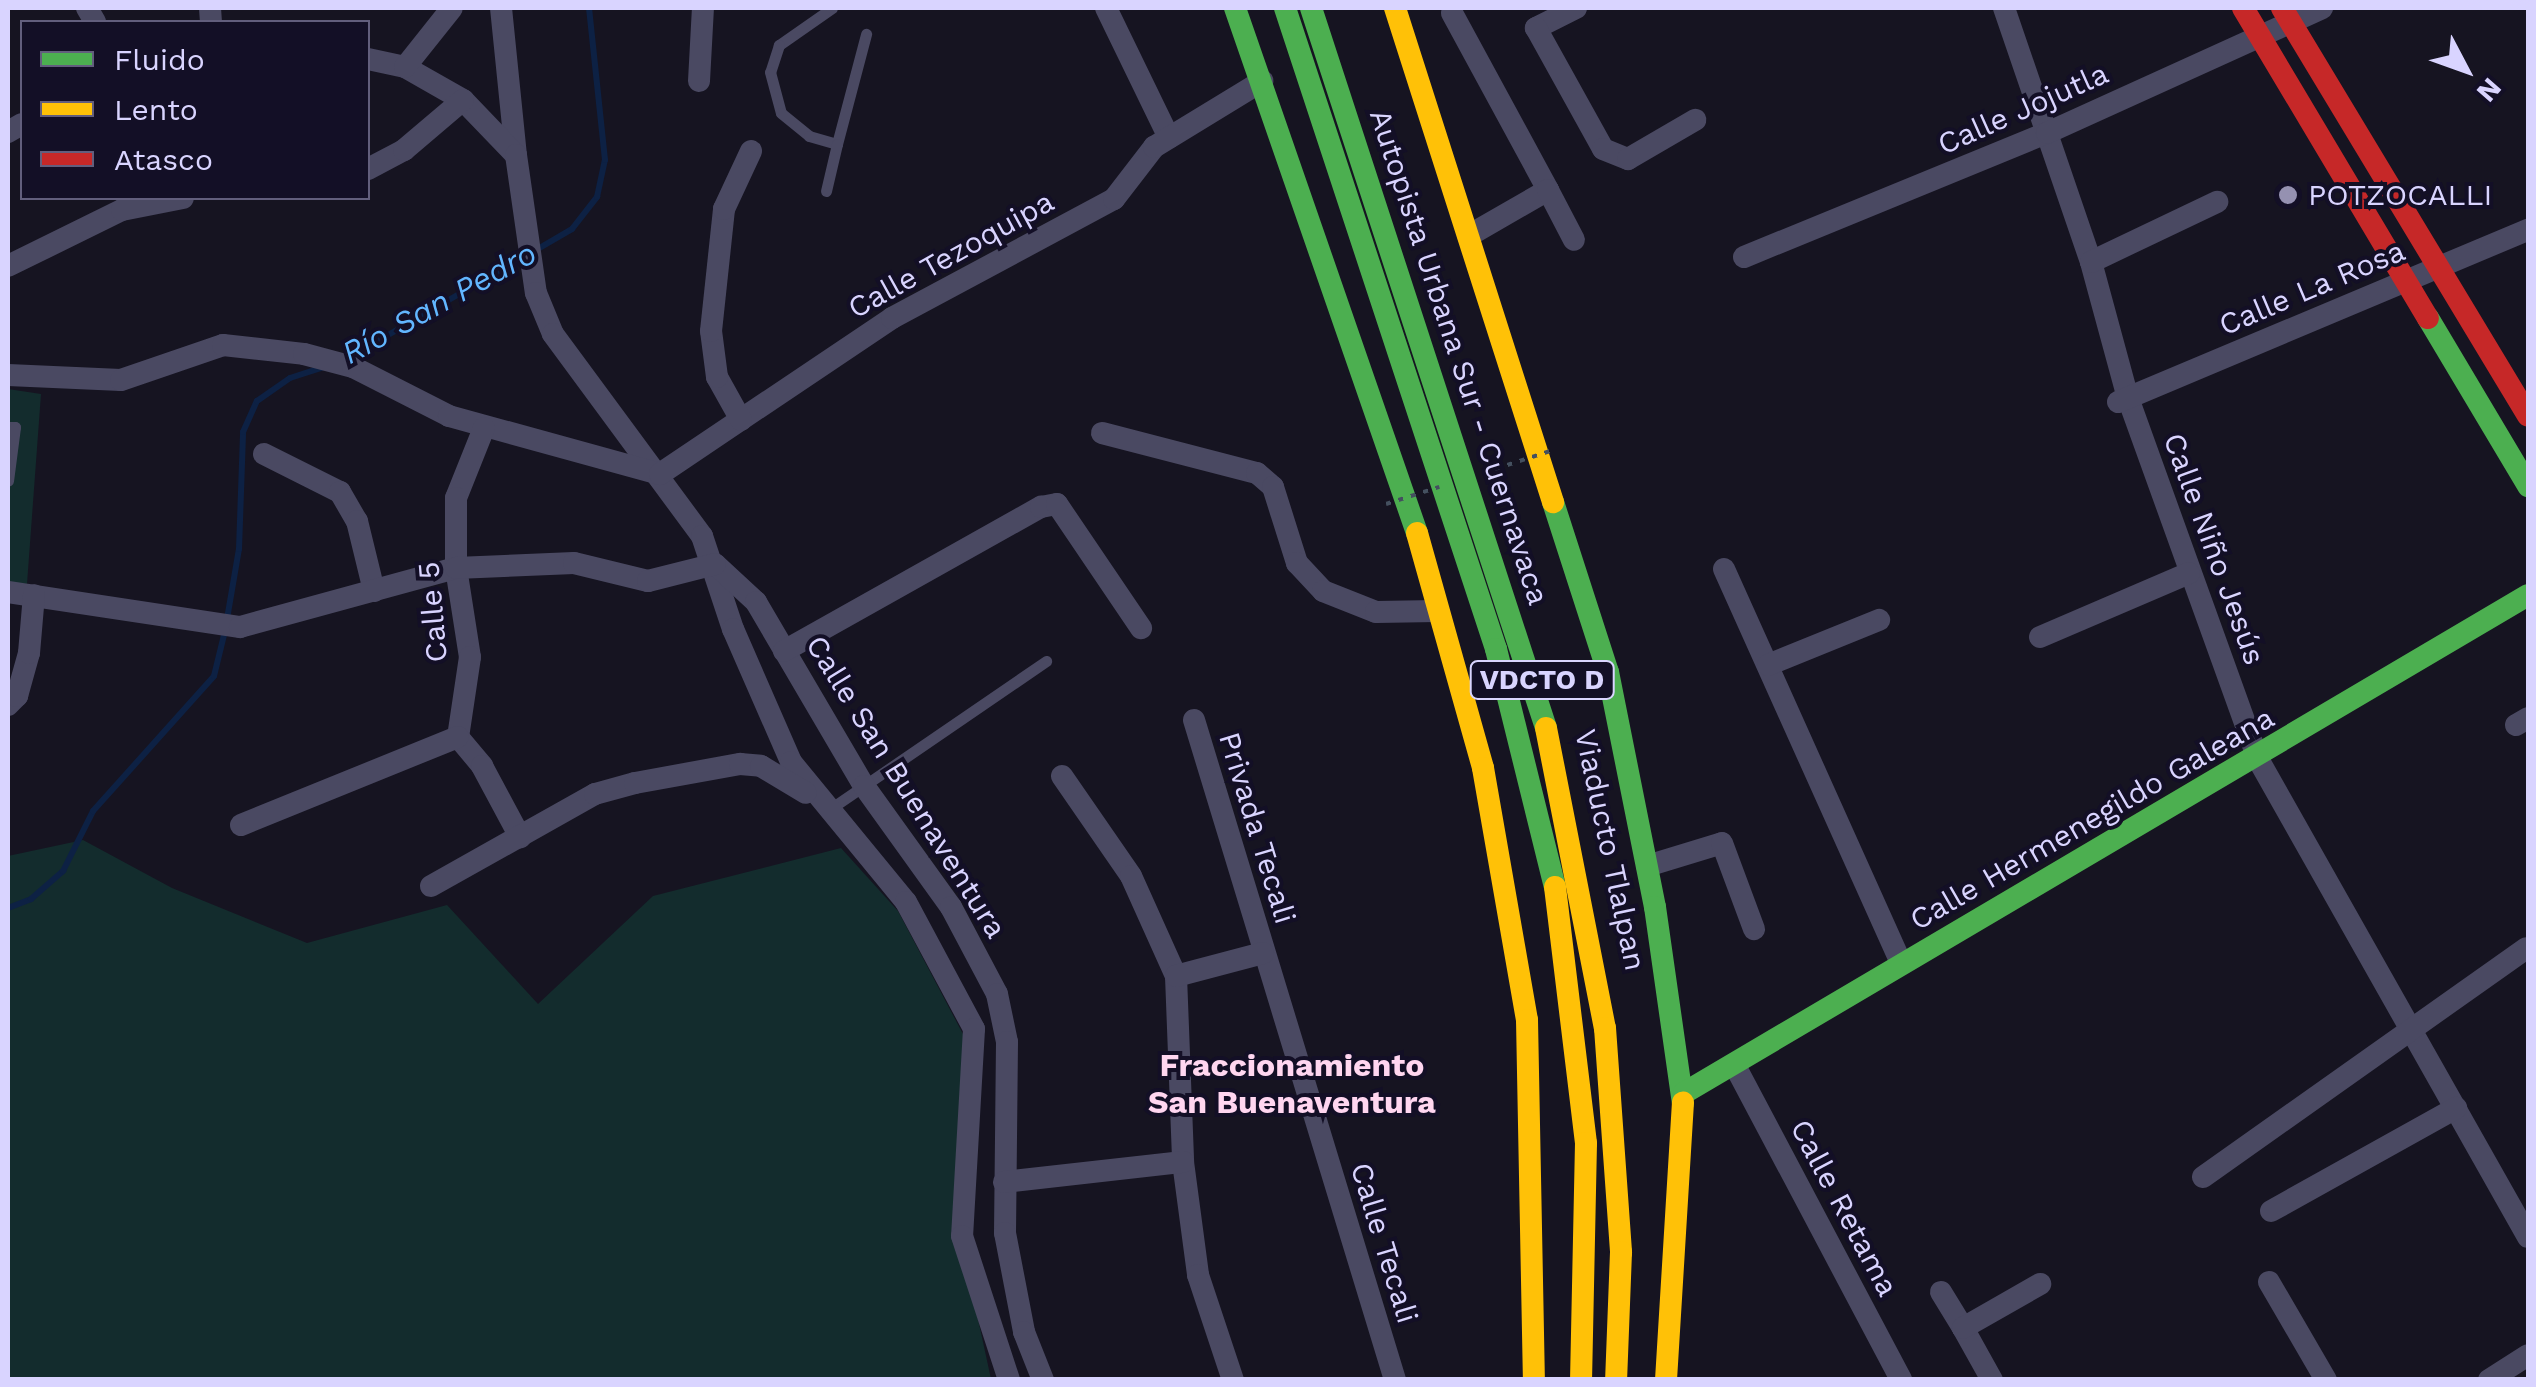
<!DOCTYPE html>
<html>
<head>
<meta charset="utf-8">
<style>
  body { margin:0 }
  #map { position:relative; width:2536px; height:1387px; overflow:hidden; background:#161421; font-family:"Work Sans",sans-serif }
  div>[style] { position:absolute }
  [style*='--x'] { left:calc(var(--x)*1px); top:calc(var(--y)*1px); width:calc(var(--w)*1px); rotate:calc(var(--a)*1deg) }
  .green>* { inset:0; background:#132c2d }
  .stream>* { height:6px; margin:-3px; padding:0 3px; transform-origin:3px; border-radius:3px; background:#0d2144 }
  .lane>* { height:11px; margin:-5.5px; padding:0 5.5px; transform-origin:5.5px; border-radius:5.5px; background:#4a4962 }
  .street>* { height:22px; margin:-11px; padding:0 11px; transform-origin:11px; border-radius:11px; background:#4a4962 }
  .fast>* { height:22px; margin:-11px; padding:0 11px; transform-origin:11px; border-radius:11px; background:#4caf50 }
  .slow>* { height:22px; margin:-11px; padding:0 11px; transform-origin:11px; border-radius:11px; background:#ffc107 }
  .jam>* { height:22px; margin:-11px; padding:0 11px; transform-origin:11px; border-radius:11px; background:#c62828 }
  .path-bridge>* { height:4px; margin-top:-2px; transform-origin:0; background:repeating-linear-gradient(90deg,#44505f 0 5px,transparent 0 13px) }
  .fast-bridge>* { height:22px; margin:-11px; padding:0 11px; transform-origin:11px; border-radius:11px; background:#4caf50 }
  .slow-bridge>* { height:22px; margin:-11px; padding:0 11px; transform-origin:11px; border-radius:11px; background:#ffc107 }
  .dots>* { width:28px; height:28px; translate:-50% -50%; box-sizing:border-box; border:5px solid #130f26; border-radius:50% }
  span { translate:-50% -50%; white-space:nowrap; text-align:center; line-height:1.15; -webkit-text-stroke:8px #130f26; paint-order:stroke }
  .shield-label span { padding:2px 8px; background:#130f26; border:2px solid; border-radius:8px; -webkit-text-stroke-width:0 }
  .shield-label { font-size:28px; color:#d9d4ff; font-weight:700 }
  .street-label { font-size:30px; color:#d9d4ff }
  .poi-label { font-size:30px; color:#d9d4ff }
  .left { translate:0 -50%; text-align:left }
  .water-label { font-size:32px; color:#62b6ff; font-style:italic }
  .neighbourhood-label { font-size:32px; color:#ffd6f0; font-weight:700 }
  .frame { position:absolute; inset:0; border:10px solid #d9d4ff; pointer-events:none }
  .legend { position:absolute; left:20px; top:20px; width:350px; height:180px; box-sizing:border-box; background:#130f26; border:2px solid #625e7d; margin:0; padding:12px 18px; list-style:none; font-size:30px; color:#d9d4ff }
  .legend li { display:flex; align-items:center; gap:20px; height:50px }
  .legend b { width:50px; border:2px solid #625e7d }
  .north { position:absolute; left:2416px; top:20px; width:100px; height:100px; -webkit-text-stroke:8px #130f26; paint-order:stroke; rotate:131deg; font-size:28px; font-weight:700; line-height:40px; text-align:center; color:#d9d4ff }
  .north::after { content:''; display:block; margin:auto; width:35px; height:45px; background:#d9d4ff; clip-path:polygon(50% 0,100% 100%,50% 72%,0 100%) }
</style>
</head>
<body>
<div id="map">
  <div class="green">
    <div style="clip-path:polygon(8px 389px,41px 394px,27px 584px,8px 582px)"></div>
    <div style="clip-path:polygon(83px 840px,172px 888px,307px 943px,447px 905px,538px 1004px,653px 896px,841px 848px,898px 911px,973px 1053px,973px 1296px,991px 1379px,8px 1379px,8px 856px)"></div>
  </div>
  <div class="stream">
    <div style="--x:536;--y:250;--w:42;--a:-30.3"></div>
    <div style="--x:572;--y:229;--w:41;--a:-52"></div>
    <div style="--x:597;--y:197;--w:38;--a:-78"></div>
    <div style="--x:605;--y:160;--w:153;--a:-96"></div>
    <div style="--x:350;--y:357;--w:202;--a:-30"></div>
    <div style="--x:227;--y:619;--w:71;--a:-80.3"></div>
    <div style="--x:239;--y:549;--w:117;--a:-88"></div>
    <div style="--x:243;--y:432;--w:34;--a:-66"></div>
    <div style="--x:257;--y:401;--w:40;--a:-34.9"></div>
    <div style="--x:290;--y:378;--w:36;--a:-18"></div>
    <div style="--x:8;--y:908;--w:25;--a:-21"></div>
    <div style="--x:31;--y:899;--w:43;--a:-41.2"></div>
    <div style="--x:63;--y:871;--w:67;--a:-63.4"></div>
    <div style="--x:93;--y:811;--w:181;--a:-48.1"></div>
    <div style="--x:214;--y:676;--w:46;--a:-76.3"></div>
  </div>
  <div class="lane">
    <div style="--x:832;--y:8;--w:65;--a:145.1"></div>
    <div style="--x:779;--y:45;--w:28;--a:108"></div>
    <div style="--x:770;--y:72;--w:42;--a:75"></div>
    <div style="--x:781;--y:113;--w:36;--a:39"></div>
    <div style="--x:809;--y:136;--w:29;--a:16"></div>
    <div style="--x:837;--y:144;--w:114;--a:-75.2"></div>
    <div style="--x:826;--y:191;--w:48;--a:-76.8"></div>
    <div style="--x:8;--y:427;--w:7;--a:0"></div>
    <div style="--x:15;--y:427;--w:54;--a:97.4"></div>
    <div style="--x:830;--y:809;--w:262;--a:-34.4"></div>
  </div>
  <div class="street">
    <div style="--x:87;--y:8;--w:16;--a:60"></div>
    <div style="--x:210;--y:8;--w:14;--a:86"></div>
    <div style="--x:501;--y:8;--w:148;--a:84.2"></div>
    <div style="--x:1106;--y:8;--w:144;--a:64.1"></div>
    <div style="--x:1576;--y:8;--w:45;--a:153.4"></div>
    <div style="--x:1536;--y:28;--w:138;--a:61"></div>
    <div style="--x:1603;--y:149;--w:27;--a:22"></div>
    <div style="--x:1628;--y:159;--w:78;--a:-30.2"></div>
    <div style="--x:2004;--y:8;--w:268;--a:71.1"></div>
    <div style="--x:2091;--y:262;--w:141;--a:74.8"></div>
    <div style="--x:2128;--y:398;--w:384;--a:70.2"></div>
    <div style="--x:2258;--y:759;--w:549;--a:60.54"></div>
    <div style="--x:1452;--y:13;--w:201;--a:61.5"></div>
    <div style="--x:1548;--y:190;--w:92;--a:150.1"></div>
    <div style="--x:368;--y:59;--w:38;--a:12"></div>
    <div style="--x:405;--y:67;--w:67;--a:29.6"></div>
    <div style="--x:463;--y:100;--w:76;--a:46.1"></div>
    <div style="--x:516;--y:155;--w:139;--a:81.8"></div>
    <div style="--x:536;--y:293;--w:44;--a:67.5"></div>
    <div style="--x:553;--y:334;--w:251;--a:53.6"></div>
    <div style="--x:702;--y:536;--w:98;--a:71.6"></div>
    <div style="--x:733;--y:629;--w:145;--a:66.4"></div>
    <div style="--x:791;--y:762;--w:181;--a:50.6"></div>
    <div style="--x:906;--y:902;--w:144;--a:61.8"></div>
    <div style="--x:974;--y:1029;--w:207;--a:93.3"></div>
    <div style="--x:962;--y:1236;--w:151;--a:71.9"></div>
    <div style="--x:405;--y:67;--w:75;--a:-51.5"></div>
    <div style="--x:699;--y:81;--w:73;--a:-86.9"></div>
    <div style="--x:8;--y:132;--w:16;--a:-30"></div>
    <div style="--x:368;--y:169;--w:41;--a:-27.8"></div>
    <div style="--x:404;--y:150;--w:77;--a:-40.3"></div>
    <div style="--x:1548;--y:190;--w:56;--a:62.5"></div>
    <div style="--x:1744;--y:257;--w:327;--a:-22.3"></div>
    <div style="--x:2047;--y:133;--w:302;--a:-24.4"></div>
    <div style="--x:2091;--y:262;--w:140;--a:-25.5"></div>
    <div style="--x:8;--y:266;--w:127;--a:-26.2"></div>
    <div style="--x:122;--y:210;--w:62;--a:-11.1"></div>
    <div style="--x:8;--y:375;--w:113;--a:2.5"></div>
    <div style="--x:121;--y:380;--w:108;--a:-18.9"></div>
    <div style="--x:223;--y:345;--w:81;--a:6.3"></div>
    <div style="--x:304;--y:354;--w:51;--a:14.9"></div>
    <div style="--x:353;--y:367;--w:108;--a:27"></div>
    <div style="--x:449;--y:416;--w:219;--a:15.4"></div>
    <div style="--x:660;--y:474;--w:280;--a:-33.9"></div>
    <div style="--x:892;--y:318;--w:252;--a:-28.2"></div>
    <div style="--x:1114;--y:199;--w:66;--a:-52.4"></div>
    <div style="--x:1154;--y:147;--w:127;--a:-31.4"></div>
    <div style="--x:2118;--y:402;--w:445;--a:-22.8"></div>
    <div style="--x:741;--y:420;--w:49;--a:-119.2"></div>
    <div style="--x:717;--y:377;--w:46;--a:-97.4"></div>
    <div style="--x:711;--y:331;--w:123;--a:-83.9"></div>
    <div style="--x:724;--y:209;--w:64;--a:-65"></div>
    <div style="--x:484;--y:428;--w:75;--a:111.8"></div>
    <div style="--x:456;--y:498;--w:70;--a:90"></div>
    <div style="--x:456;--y:568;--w:90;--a:81.1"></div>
    <div style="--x:470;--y:657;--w:81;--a:98.5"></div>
    <div style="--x:458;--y:737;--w:38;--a:50"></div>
    <div style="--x:482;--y:766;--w:81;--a:61.8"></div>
    <div style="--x:1102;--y:433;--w:160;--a:14.5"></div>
    <div style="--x:1257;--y:473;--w:21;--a:41"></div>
    <div style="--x:1273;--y:487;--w:80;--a:72.5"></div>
    <div style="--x:1297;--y:563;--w:38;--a:47"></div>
    <div style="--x:1323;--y:591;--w:57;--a:21.6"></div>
    <div style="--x:1376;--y:612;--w:61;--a:-0.9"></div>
    <div style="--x:264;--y:454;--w:85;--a:26.6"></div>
    <div style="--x:340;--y:492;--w:34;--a:60"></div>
    <div style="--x:357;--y:521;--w:72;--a:76.3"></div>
    <div style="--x:715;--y:564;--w:56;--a:42.8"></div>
    <div style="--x:756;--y:602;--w:213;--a:59.6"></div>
    <div style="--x:864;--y:786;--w:149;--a:54.3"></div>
    <div style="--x:951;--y:907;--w:98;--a:62.1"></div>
    <div style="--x:997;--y:994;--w:49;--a:78.2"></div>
    <div style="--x:1007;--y:1042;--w:191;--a:90.6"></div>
    <div style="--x:1005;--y:1233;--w:101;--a:79.1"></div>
    <div style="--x:1024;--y:1332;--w:52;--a:68.4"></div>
    <div style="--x:1724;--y:569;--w:432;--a:65.8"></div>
    <div style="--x:8;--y:592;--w:235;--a:8.6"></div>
    <div style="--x:240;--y:627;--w:224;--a:-15.3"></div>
    <div style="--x:456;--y:568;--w:118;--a:-2.4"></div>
    <div style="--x:574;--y:563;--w:76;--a:13.7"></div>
    <div style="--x:648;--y:581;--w:69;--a:-14.2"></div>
    <div style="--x:2040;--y:637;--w:162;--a:-23.2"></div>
    <div style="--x:784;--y:651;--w:295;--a:-29.3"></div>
    <div style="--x:1041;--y:507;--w:16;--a:-11"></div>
    <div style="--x:1057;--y:504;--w:150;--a:55.9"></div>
    <div style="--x:1768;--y:665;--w:120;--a:-22.1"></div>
    <div style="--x:8;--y:705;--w:13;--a:-45"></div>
    <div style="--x:17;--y:696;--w:45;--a:-74.4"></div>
    <div style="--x:29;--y:653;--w:58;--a:-85.1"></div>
    <div style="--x:1194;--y:720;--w:690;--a:73.06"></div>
    <div style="--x:2516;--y:725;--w:14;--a:-30"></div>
    <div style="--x:1062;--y:776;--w:121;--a:55.4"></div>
    <div style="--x:1131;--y:876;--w:110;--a:65.8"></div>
    <div style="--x:1176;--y:976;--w:186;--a:87.8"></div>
    <div style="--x:1183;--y:1162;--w:114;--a:82.4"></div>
    <div style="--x:1198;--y:1275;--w:111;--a:71.6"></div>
    <div style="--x:241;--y:825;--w:234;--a:-22.1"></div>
    <div style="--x:1647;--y:866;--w:78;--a:-17"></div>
    <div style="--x:1722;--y:843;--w:92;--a:69.6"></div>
    <div style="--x:431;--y:886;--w:188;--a:-29.3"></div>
    <div style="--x:595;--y:794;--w:41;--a:-15.4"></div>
    <div style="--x:635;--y:783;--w:107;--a:-10.3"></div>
    <div style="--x:740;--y:764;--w:21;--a:5"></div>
    <div style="--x:761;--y:766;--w:52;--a:31"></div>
    <div style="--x:1176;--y:976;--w:90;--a:-14.8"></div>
    <div style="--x:1734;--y:1064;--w:357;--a:62.1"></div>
    <div style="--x:2203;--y:1177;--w:396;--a:-35.3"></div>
    <div style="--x:1004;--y:1182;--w:180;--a:-6.4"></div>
    <div style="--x:2271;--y:1211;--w:212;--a:-29.1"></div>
    <div style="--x:2269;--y:1282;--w:113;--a:59.8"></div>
    <div style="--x:1941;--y:1292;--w:42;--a:58.6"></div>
    <div style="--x:1992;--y:1380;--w:60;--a:-119.1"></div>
    <div style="--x:1963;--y:1328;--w:89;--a:-29.7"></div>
    <div style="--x:2489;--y:1380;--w:46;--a:-32.7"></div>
  </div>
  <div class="fast">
    <div style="--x:1235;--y:8;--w:556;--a:70.88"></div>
    <div style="--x:1285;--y:8;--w:675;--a:71.78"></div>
    <div style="--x:1496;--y:649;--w:245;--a:76.1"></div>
    <div style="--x:2428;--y:318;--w:196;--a:59.2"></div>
    <div style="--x:1553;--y:502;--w:179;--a:72.1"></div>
    <div style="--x:1608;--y:672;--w:240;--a:78.7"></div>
    <div style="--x:1655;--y:907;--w:198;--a:81.9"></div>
    <div style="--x:1684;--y:1093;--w:980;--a:-30.54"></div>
  </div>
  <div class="slow">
    <div style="--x:1395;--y:8;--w:519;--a:72.26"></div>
    <div style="--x:1417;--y:533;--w:244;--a:74.3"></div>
    <div style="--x:1483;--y:768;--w:256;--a:80.1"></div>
    <div style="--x:1527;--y:1020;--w:360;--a:88.9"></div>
    <div style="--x:1555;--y:887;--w:258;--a:83.1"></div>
    <div style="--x:1586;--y:1143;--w:237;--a:91.2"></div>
    <div style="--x:1666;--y:1380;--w:278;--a:-86.5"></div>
  </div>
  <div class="jam">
    <div style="--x:2243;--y:8;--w:361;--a:59.2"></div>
    <div style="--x:2282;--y:8;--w:476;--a:58.9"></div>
  </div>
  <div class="path-bridge">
    <div style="--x:1495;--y:469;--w:58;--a:-18.1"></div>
    <div style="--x:1386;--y:504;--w:56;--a:-17.8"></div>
  </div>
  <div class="fast-bridge">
    <div style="--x:1311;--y:8;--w:757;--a:71.92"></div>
  </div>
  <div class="slow-bridge">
    <div style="--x:1546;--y:728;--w:306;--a:78.9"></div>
    <div style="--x:1605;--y:1028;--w:225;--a:85.9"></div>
    <div style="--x:1621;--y:1252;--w:128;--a:92.2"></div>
  </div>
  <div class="dots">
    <div style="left:2288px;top:195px;background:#9591b1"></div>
  </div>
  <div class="shield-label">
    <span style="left:1542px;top:680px">VDCTO D</span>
  </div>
  <div class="street-label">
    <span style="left:2023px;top:109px;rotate:-24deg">Calle Jojutla</span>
    <span style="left:951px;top:255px;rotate:-29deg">Calle Tezoquipa</span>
    <span style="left:2312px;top:288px;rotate:-23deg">Calle La Rosa</span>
    <span style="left:1459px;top:357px;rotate:72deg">Autopista Urbana Sur - Cuernavaca</span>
    <span style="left:2214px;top:549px;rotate:70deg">Calle Niño Jesús</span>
    <span style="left:433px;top:612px;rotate:-95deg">Calle 5</span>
    <span style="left:906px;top:787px;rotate:58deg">Calle San Buenaventura</span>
    <span style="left:2092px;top:819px;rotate:-30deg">Calle Hermenegildo Galeana</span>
    <span style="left:1257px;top:828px;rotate:73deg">Privada Tecali</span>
    <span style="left:1610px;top:850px;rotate:78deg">Viaducto Tlalpan</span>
    <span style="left:1844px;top:1208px;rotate:62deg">Calle Retama</span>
    <span style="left:1384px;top:1243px;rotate:73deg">Calle Tecali</span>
  </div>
  <div class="poi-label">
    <span class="left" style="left:2308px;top:195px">POTZOCALLI</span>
  </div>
  <div class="water-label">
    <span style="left:439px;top:303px;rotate:-29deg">Río San Pedro</span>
  </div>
  <div class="neighbourhood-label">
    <span style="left:1292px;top:1084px">Fraccionamiento<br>San Buenaventura</span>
  </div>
  <div class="frame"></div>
  <ul class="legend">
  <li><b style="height:12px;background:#4caf50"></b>Fluido</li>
  <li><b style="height:12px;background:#ffc107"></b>Lento</li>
  <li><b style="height:12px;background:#c62828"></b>Atasco</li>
  </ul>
  <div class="north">N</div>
</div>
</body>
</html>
